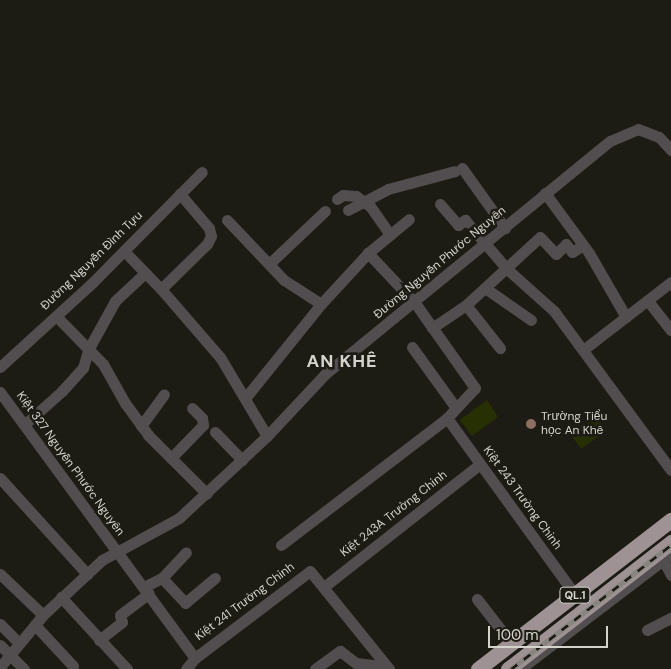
<!DOCTYPE html>
<html>
<head>
<meta charset="utf-8">
<style>
  body { margin:0 }
  #map { position:relative; width:671px; height:669px; overflow:hidden; background:#1d1c14; font-family:"DM Sans",sans-serif }
  div>[style] { position:absolute }
  [style*='--x'] { left:calc(var(--x)*1px); top:calc(var(--y)*1px); width:calc(var(--w)*1px); rotate:calc(var(--a)*1deg) }
  .green>* { inset:0; background:#273002 }
  .minor>* { height:11px; margin:-5.5px; padding:0 5.5px; transform-origin:5.5px; border-radius:5.5px; background:#524d4e }
  .highway>* { height:15px; margin:-7.5px; padding:0 7.5px; transform-origin:7.5px; border-radius:7.5px; background:#9e9294 }
  .rail>* { height:4.5px; margin-top:-2.25px; transform-origin:0; background:repeating-linear-gradient(90deg,#1d1c14 0 8px,#85847e 0 16px); box-sizing:border-box; border-block:1px solid #85847e }
  .dots>* { width:14px; height:14px; translate:-50% -50%; box-sizing:border-box; border:2px solid #1d1c14; border-radius:50% }
  span { translate:-50% -50%; white-space:nowrap; text-align:center; line-height:1.15; -webkit-text-stroke:5px #1d1c14; paint-order:stroke }
  .shield-label span { padding:1px 4px; background:#1d1c14; border:1px solid; border-radius:4px; -webkit-text-stroke-width:0 }
  .shield-label { font-size:11px; color:#d4d3ce; font-weight:700 }
  .street-label { font-size:12px; color:#d4d3ce }
  .poi-label { font-size:12px; color:#d4d3ce }
  .left { translate:0 -50%; text-align:left }
  .district-label { font-size:18px; color:#d4d3ce; font-weight:700; letter-spacing:1px }
  .scale { position:absolute; left:488px; top:626px; width:120px; height:22px; box-sizing:border-box; border:2px solid #d4d3ce; border-top:0; padding-left:6px; font-size:15px; line-height:18px; white-space:nowrap; color:#d4d3ce; -webkit-text-stroke:4px #1d1c14; paint-order:stroke }
</style>
</head>
<body>
<div id="map">
  <div class="green">
    <div style="clip-path:polygon(487px 400px,498px 417px,472px 436px,460px 420px)"></div>
    <div style="clip-path:polygon(596px 417px,606px 431px,581px 449px,571px 435px)"></div>
  </div>
  <div class="minor">
    <div style="--x:462;--y:168;--w:74;--a:54.4"></div>
    <div style="--x:545;--y:193;--w:74;--a:53.7"></div>
    <div style="--x:589;--y:253;--w:74;--a:60"></div>
    <div style="--x:337;--y:199;--w:7;--a:-34"></div>
    <div style="--x:343;--y:195;--w:13;--a:4"></div>
    <div style="--x:356;--y:196;--w:17;--a:36"></div>
    <div style="--x:370;--y:206;--w:35;--a:55"></div>
    <div style="--x:440;--y:204;--w:28;--a:49"></div>
    <div style="--x:458;--y:225;--w:9;--a:-36"></div>
    <div style="--x:465;--y:220;--w:65;--a:49.4"></div>
    <div style="--x:507;--y:269;--w:63;--a:41.8"></div>
    <div style="--x:554;--y:311;--w:197;--a:53.7"></div>
    <div style="--x:348;--y:210;--w:45;--a:-27.7"></div>
    <div style="--x:388;--y:189;--w:69;--a:-15"></div>
    <div style="--x:227;--y:220;--w:83;--a:46.5"></div>
    <div style="--x:284;--y:280;--w:44;--a:33"></div>
    <div style="--x:124;--y:251;--w:53;--a:45.8"></div>
    <div style="--x:161;--y:289;--w:64;--a:-44.4"></div>
    <div style="--x:207;--y:244;--w:9;--a:-63"></div>
    <div style="--x:211;--y:236;--w:8;--a:-104"></div>
    <div style="--x:209;--y:228;--w:45;--a:-130.5"></div>
    <div style="--x:269;--y:264;--w:77;--a:-43.4"></div>
    <div style="--x:485;--y:288;--w:56;--a:34.8"></div>
    <div style="--x:161;--y:289;--w:90;--a:49.1"></div>
    <div style="--x:220;--y:357;--w:92;--a:59.3"></div>
    <div style="--x:648;--y:301;--w:37;--a:52"></div>
    <div style="--x:466;--y:305;--w:55;--a:51.7"></div>
    <div style="--x:56;--y:316;--w:67;--a:45.6"></div>
    <div style="--x:103;--y:364;--w:45;--a:60.6"></div>
    <div style="--x:125;--y:403;--w:39;--a:54"></div>
    <div style="--x:148;--y:435;--w:83;--a:45"></div>
    <div style="--x:432;--y:328;--w:41;--a:-34.1"></div>
    <div style="--x:466;--y:305;--w:100;--a:-42.6"></div>
    <div style="--x:540;--y:237;--w:23;--a:47"></div>
    <div style="--x:556;--y:254;--w:14;--a:-45"></div>
    <div style="--x:566;--y:244;--w:10;--a:53"></div>
    <div style="--x:572;--y:252;--w:13;--a:-32"></div>
    <div style="--x:412;--y:347;--w:75;--a:54.2"></div>
    <div style="--x:583;--y:350;--w:111;--a:-37.7"></div>
    <div style="--x:0;--y:367;--w:125;--a:-42.4"></div>
    <div style="--x:92;--y:283;--w:156;--a:-45.3"></div>
    <div style="--x:0;--y:392;--w:330;--a:53.8"></div>
    <div style="--x:246;--y:397;--w:119;--a:-51.1"></div>
    <div style="--x:321;--y:304;--w:69;--a:-47.3"></div>
    <div style="--x:368;--y:253;--w:53;--a:-39.7"></div>
    <div style="--x:447;--y:418;--w:218;--a:54.1"></div>
    <div style="--x:25;--y:424;--w:50;--a:-41.7"></div>
    <div style="--x:62;--y:391;--w:31;--a:-48"></div>
    <div style="--x:83;--y:368;--w:19;--a:-74"></div>
    <div style="--x:88;--y:350;--w:56;--a:-61.1"></div>
    <div style="--x:115;--y:301;--w:41;--a:-43"></div>
    <div style="--x:141;--y:426;--w:39;--a:-54"></div>
    <div style="--x:215;--y:432;--w:39;--a:46"></div>
    <div style="--x:171;--y:458;--w:46;--a:-45.9"></div>
    <div style="--x:203;--y:425;--w:7;--a:-98"></div>
    <div style="--x:202;--y:418;--w:14;--a:-135"></div>
    <div style="--x:0;--y:478;--w:130;--a:47.8"></div>
    <div style="--x:281;--y:545;--w:209;--a:-37.4"></div>
    <div style="--x:447;--y:418;--w:41;--a:-47"></div>
    <div style="--x:475;--y:388;--w:104;--a:-125.2"></div>
    <div style="--x:415;--y:303;--w:69;--a:-133.2"></div>
    <div style="--x:663;--y:560;--w:17;--a:62"></div>
    <div style="--x:0;--y:574;--w:59;--a:43.6"></div>
    <div style="--x:162;--y:578;--w:34;--a:47"></div>
    <div style="--x:185;--y:603;--w:39;--a:-40"></div>
    <div style="--x:325;--y:586;--w:197;--a:-38.2"></div>
    <div style="--x:144;--y:587;--w:20;--a:-27"></div>
    <div style="--x:162;--y:578;--w:35;--a:-47"></div>
    <div style="--x:61;--y:597;--w:98;--a:47.5"></div>
    <div style="--x:477;--y:599;--w:57;--a:52.1"></div>
    <div style="--x:0;--y:624;--w:27;--a:45"></div>
    <div style="--x:35;--y:625;--w:56;--a:47.2"></div>
    <div style="--x:647;--y:630;--w:27;--a:-27"></div>
    <div style="--x:99;--y:640;--w:29;--a:-38"></div>
    <div style="--x:122;--y:622;--w:7;--a:-106"></div>
    <div style="--x:120;--y:615;--w:36;--a:-37"></div>
    <div style="--x:0;--y:645;--w:34;--a:45"></div>
    <div style="--x:0;--y:667;--w:67;--a:-50.4"></div>
    <div style="--x:43;--y:615;--w:81;--a:-43"></div>
    <div style="--x:102;--y:560;--w:88;--a:-28.6"></div>
    <div style="--x:179;--y:518;--w:120;--a:-43"></div>
    <div style="--x:267;--y:436;--w:85;--a:-46.9"></div>
    <div style="--x:325;--y:374;--w:368;--a:-39.3"></div>
    <div style="--x:610;--y:141;--w:30;--a:-23"></div>
    <div style="--x:638;--y:129;--w:22;--a:21"></div>
    <div style="--x:659;--y:137;--w:18;--a:47"></div>
    <div style="--x:186;--y:669;--w:14;--a:-51"></div>
    <div style="--x:195;--y:658;--w:144;--a:-37.1"></div>
    <div style="--x:310;--y:571;--w:126;--a:51.1"></div>
    <div style="--x:315;--y:669;--w:31;--a:-36"></div>
    <div style="--x:340;--y:651;--w:20;--a:37"></div>
    <div style="--x:356;--y:663;--w:31;--a:7"></div>
    <div style="--x:520;--y:669;--w:190;--a:-37.3"></div>
  </div>
  <div class="highway">
    <div style="--x:478;--y:669;--w:244;--a:-37.7"></div>
    <div style="--x:508;--y:669;--w:207;--a:-37.9"></div>
  </div>
  <div class="rail">
    <div style="--x:511;--y:669;--w:202;--a:-37.8"></div>
  </div>
  <div class="dots">
    <div style="left:531px;top:424px;background:#8d6e63"></div>
  </div>
  <div class="shield-label">
    <span style="left:575px;top:595px">QL.1</span>
  </div>
  <div class="street-label">
    <span style="left:92px;top:261px;rotate:-44deg">Đường Nguyễn Đình Tựu</span>
    <span style="left:440px;top:263px;rotate:-40deg">Đường Nguyễn Phước Nguyên</span>
    <span style="left:70px;top:464px;rotate:54deg">Kiệt 327 Nguyễn Phước Nguyên</span>
    <span style="left:522px;top:498px;rotate:54deg">Kiệt 243 Trường Chinh</span>
    <span style="left:394px;top:514px;rotate:-38deg">Kiệt 243A Trường Chinh</span>
    <span style="left:245px;top:602px;rotate:-37deg">Kiệt 241 Trường Chinh</span>
  </div>
  <div class="poi-label">
    <span class="left" style="left:541px;top:424px">Trường Tiểu<br>học An Khê</span>
  </div>
  <div class="district-label">
    <span style="left:342px;top:361px">AN KHÊ</span>
  </div>
  <div class="scale">100 m</div>
</div>
</body>
</html>
